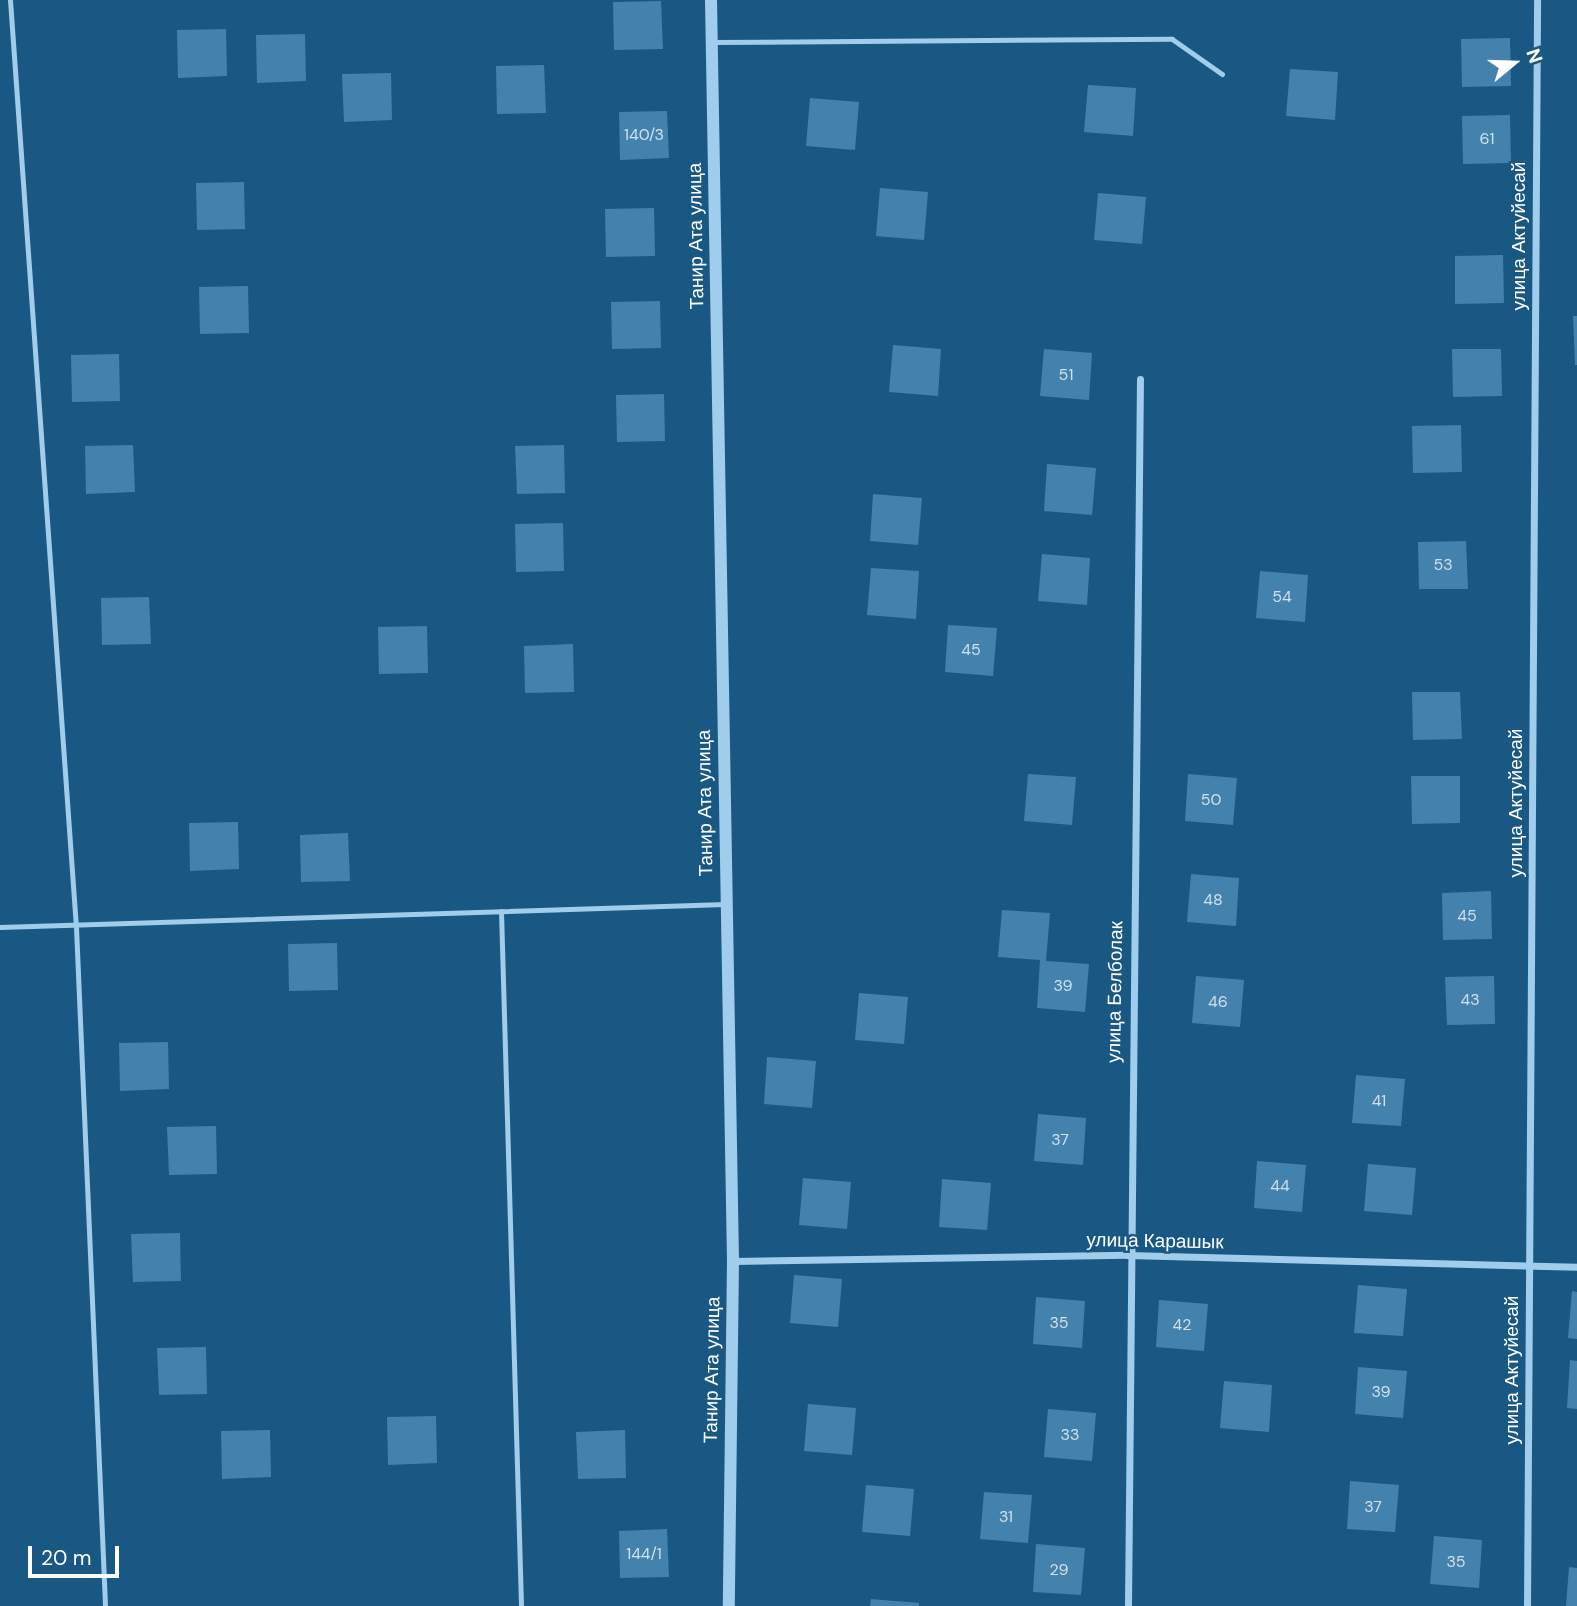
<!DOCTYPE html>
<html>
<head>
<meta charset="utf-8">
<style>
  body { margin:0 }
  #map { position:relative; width:1577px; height:1606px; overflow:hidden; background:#1a5884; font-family:"DM Sans",sans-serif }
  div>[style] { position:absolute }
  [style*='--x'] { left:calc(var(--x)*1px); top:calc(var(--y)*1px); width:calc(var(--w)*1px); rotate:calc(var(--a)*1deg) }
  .building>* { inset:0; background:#4382ad }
  .service>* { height:5px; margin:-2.5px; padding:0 2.5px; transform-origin:2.5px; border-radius:2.5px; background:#a0cdeb }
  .minor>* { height:7px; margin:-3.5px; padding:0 3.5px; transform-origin:3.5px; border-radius:3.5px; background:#a0cdeb }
  .tertiary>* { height:12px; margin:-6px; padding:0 6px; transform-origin:6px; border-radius:6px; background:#a0cdeb }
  span { translate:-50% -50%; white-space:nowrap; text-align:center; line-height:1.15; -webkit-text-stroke:5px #1a5884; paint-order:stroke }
  .number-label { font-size:16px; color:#d0e0ea }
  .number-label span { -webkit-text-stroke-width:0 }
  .street-label { font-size:19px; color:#fff }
  .north { position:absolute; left:1479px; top:28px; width:70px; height:70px; -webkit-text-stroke:5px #1a5884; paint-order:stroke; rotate:71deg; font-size:19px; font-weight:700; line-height:28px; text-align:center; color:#fff }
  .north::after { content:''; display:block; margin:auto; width:24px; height:32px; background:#fff; clip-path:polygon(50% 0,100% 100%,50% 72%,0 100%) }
  .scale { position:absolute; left:28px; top:1546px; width:91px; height:32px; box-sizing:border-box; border:4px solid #fff; border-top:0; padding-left:9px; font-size:21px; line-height:24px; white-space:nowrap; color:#fff; -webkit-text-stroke:5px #1a5884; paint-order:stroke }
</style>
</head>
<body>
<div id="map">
  <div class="building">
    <div style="clip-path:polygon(661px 1px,663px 49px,614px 50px,613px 2px)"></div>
    <div style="clip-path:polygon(226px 29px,227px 76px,178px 78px,177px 30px)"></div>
    <div style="clip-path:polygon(305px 34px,306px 81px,257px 83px,256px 35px)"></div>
    <div style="clip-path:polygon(1510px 38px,1511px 86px,1462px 87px,1461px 39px)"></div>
    <div style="clip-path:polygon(544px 65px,546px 113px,497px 114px,496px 66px)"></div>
    <div style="clip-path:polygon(1290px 69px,1338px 72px,1335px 120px,1286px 116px)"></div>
    <div style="clip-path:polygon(391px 73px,392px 120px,344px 122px,342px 74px)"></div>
    <div style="clip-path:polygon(1088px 85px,1136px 88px,1133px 136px,1084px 132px)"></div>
    <div style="clip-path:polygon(810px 98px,859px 102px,855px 150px,806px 146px)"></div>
    <div style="clip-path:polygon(667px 111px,669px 158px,620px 160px,619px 112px)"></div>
    <div style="clip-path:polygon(1510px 115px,1511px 163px,1463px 164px,1462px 116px)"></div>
    <div style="clip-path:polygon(244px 182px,245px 229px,197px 230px,196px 183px)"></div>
    <div style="clip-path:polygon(880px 188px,928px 192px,924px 240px,876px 236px)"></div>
    <div style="clip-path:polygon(1098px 193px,1146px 197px,1142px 244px,1094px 240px)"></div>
    <div style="clip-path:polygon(654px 208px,655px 256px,606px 257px,605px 209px)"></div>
    <div style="clip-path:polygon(1503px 255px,1504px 303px,1455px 304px,1455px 256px)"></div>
    <div style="clip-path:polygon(248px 286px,249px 333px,200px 334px,199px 287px)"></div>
    <div style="clip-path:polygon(660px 301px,661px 348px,612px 349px,611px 302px)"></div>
    <div style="clip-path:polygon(1573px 316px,1577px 316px,1577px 365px,1575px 365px)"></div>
    <div style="clip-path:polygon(893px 345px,941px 349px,938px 396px,889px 392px)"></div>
    <div style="clip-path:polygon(1044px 349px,1092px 353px,1089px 400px,1040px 396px)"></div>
    <div style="clip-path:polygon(1452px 349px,1501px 349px,1502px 396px,1453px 397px)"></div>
    <div style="clip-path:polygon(119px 354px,120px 401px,72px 402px,71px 355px)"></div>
    <div style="clip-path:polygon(664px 394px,665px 441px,617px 442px,616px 395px)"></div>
    <div style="clip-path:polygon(1461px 425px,1462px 472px,1413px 473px,1412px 426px)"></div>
    <div style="clip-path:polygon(133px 445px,135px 492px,86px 494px,85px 446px)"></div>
    <div style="clip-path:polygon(564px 445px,565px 493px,517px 494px,515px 446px)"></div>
    <div style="clip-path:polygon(1047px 464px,1096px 468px,1092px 515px,1044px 511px)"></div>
    <div style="clip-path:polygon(873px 494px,922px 498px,918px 545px,870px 541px)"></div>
    <div style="clip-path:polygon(563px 523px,564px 571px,516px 572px,515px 524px)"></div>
    <div style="clip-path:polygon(1466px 541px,1468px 589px,1419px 589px,1418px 542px)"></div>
    <div style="clip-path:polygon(1042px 554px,1090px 558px,1087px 605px,1038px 601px)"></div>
    <div style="clip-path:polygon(871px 568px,919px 571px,916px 619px,867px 615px)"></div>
    <div style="clip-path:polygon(1260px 571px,1308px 575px,1305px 622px,1256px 618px)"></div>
    <div style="clip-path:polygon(149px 597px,151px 644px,102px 645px,101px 598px)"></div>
    <div style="clip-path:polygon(948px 625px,997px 628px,993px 676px,945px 672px)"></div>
    <div style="clip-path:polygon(427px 626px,428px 673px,379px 674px,378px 627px)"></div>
    <div style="clip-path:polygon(573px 644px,574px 692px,525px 693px,524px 646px)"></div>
    <div style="clip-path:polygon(1412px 692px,1460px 692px,1462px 739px,1413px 740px)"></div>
    <div style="clip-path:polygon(1028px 774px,1076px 777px,1072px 825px,1024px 821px)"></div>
    <div style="clip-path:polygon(1188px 774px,1237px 778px,1233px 825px,1185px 821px)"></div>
    <div style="clip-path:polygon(1411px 776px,1460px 776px,1460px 823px,1412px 824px)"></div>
    <div style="clip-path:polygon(238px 822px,239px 869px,190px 871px,189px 823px)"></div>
    <div style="clip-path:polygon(348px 833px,350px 881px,301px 882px,300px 835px)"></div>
    <div style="clip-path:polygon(1191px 874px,1239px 878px,1236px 926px,1187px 922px)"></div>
    <div style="clip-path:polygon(1491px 891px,1492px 939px,1443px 940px,1442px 893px)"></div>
    <div style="clip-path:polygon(1002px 910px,1050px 913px,1046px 961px,1089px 964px,1085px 1012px,1037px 1008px,1040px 960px,998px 957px)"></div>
    <div style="clip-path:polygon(337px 943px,338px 990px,289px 991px,288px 944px)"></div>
    <div style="clip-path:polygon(1196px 976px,1244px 980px,1240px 1027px,1192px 1023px)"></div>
    <div style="clip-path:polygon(1494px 976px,1495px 1024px,1447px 1025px,1445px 977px)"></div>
    <div style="clip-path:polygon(859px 993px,908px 997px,904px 1044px,855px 1040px)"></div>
    <div style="clip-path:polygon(168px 1042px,169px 1089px,120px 1091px,119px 1043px)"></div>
    <div style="clip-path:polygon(767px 1057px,816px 1061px,812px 1108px,764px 1104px)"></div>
    <div style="clip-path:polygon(1356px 1075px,1405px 1079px,1401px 1126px,1352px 1123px)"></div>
    <div style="clip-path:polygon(1038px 1114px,1086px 1118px,1083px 1165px,1034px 1161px)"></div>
    <div style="clip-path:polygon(216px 1126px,217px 1174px,169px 1175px,167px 1127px)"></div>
    <div style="clip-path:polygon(1257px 1161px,1306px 1165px,1302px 1212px,1254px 1208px)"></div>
    <div style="clip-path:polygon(1368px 1164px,1416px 1168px,1412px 1215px,1364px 1211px)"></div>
    <div style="clip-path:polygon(803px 1178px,851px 1182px,847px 1229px,799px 1225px)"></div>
    <div style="clip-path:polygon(942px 1179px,991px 1183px,987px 1230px,939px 1227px)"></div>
    <div style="clip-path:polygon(180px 1233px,181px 1281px,133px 1282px,131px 1234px)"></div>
    <div style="clip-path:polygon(794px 1275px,842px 1279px,838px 1327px,790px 1323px)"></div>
    <div style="clip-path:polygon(1358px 1285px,1407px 1289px,1403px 1336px,1354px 1333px)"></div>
    <div style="clip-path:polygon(1572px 1291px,1577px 1292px,1577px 1339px,1568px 1338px)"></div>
    <div style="clip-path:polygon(1036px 1297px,1085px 1301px,1082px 1348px,1033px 1344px)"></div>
    <div style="clip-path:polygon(1159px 1300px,1208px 1304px,1204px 1351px,1156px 1347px)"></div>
    <div style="clip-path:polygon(206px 1347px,207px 1394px,159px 1395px,157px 1348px)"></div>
    <div style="clip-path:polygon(1570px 1360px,1577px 1361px,1577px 1409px,1567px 1408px)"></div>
    <div style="clip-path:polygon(1358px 1367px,1407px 1371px,1403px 1418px,1355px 1414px)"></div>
    <div style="clip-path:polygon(1224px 1381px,1272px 1385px,1269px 1432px,1220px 1428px)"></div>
    <div style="clip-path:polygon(808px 1404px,856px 1408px,852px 1455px,804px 1451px)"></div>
    <div style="clip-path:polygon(1048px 1409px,1096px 1413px,1092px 1461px,1044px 1457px)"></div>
    <div style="clip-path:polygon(436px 1416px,437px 1463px,388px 1465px,387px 1417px)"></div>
    <div style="clip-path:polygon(270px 1430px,271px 1477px,222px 1479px,221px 1431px)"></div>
    <div style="clip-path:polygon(625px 1430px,626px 1478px,578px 1479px,576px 1432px)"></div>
    <div style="clip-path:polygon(1350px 1481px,1399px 1485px,1395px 1532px,1347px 1529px)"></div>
    <div style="clip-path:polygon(866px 1485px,914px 1489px,910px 1536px,862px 1532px)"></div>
    <div style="clip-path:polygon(984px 1492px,1032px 1495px,1028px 1543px,980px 1539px)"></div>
    <div style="clip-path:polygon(667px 1529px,669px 1577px,620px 1578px,619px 1531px)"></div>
    <div style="clip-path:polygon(1434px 1536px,1482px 1540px,1479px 1588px,1430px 1584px)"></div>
    <div style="clip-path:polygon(1036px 1544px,1085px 1548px,1081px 1595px,1033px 1592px)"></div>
    <div style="clip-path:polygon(1569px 1567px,1577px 1568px,1577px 1606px,1566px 1606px)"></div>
    <div style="clip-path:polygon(871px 1599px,919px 1603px,919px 1606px,870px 1606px)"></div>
  </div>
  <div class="service">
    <div style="--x:10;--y:0;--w:929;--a:85.93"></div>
    <div style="--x:76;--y:927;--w:680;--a:87.55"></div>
    <div style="--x:711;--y:42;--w:461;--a:-0.4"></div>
    <div style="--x:1172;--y:39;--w:61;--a:35"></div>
    <div style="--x:501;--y:911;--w:695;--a:88.35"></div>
    <div style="--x:0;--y:927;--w:726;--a:-1.81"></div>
  </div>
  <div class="minor">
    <div style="--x:733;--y:1261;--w:394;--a:-0.9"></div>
    <div style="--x:1127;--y:1255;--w:450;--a:1.5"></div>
    <div style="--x:1128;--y:1606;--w:1227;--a:-89.44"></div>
    <div style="--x:1527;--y:1606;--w:1606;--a:-89.64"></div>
  </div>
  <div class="tertiary">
    <div style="--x:711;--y:0;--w:1261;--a:89"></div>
    <div style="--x:733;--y:1261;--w:345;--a:90.7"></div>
  </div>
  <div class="number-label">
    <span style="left:644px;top:135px">140/3</span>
    <span style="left:1487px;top:139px">61</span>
    <span style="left:1066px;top:375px">51</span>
    <span style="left:1443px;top:565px">53</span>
    <span style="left:1282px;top:597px">54</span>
    <span style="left:971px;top:650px">45</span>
    <span style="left:1211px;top:800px">50</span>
    <span style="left:1213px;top:900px">48</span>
    <span style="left:1467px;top:916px">45</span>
    <span style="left:1063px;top:986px">39</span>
    <span style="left:1470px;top:1000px">43</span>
    <span style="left:1218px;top:1002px">46</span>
    <span style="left:1379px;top:1101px">41</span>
    <span style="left:1060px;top:1140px">37</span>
    <span style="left:1280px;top:1186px">44</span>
    <span style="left:1059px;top:1323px">35</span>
    <span style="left:1182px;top:1325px">42</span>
    <span style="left:1381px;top:1392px">39</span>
    <span style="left:1070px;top:1435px">33</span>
    <span style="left:1373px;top:1507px">37</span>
    <span style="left:1006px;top:1517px">31</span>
    <span style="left:644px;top:1554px">144/1</span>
    <span style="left:1456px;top:1562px">35</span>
    <span style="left:1059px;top:1570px">29</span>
  </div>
  <div class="street-label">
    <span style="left:696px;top:236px;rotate:-91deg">Танир Ата улица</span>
    <span style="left:1519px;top:236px;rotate:-90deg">улица Актуйесай</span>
    <span style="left:705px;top:803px;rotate:-91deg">Танир Ата улица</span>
    <span style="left:1516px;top:803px;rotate:-90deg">улица Актуйесай</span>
    <span style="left:1115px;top:992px;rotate:-89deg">улица Белболак</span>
    <span style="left:1155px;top:1241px;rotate:1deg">улица Карашык</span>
    <span style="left:712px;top:1370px;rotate:-89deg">Танир Ата улица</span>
    <span style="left:1512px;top:1370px;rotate:-90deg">улица Актуйесай</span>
  </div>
  <div class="north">N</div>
  <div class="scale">20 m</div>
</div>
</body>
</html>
